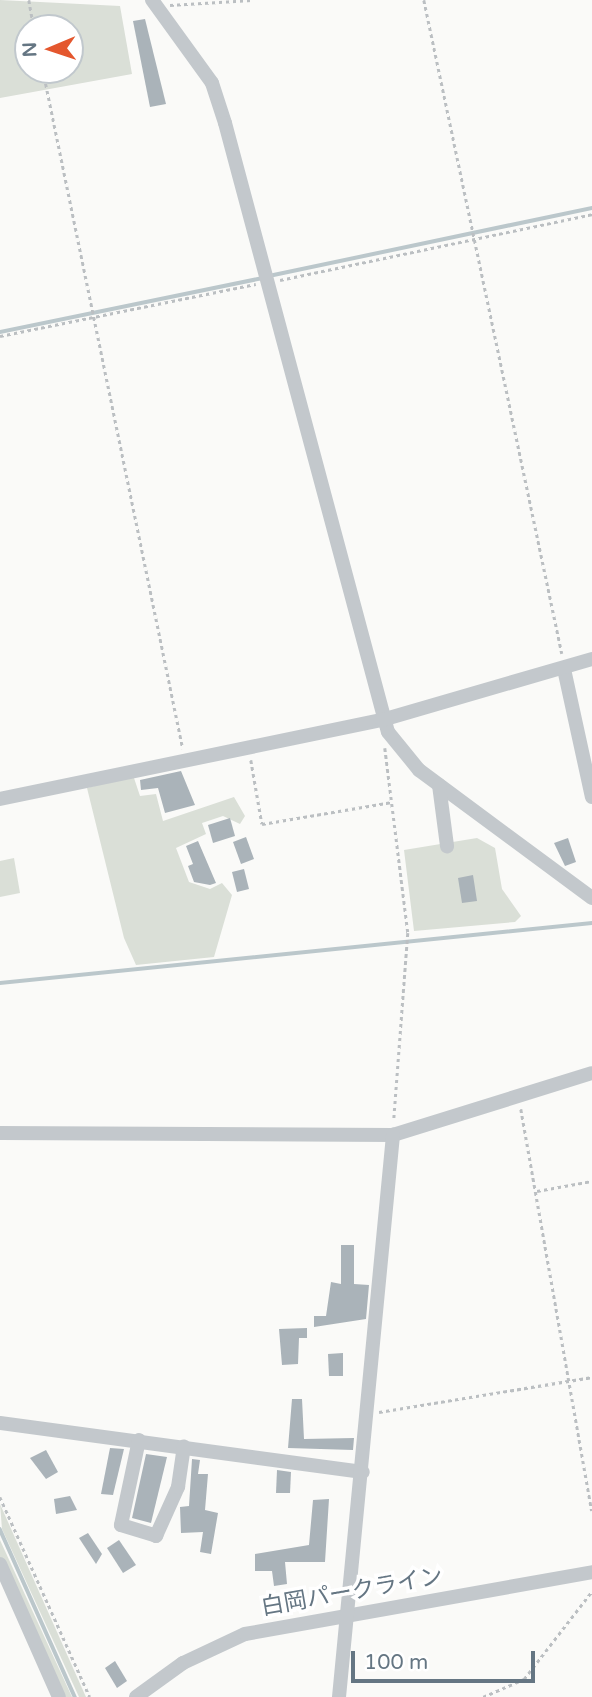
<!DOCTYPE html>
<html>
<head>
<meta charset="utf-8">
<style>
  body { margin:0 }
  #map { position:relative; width:592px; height:1697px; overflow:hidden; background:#fafaf8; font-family:"Varela Round","Noto Sans JP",sans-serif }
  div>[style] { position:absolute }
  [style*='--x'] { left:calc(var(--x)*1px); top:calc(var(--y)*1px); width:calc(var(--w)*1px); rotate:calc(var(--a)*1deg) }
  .green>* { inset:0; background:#dadfd7 }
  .stream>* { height:3.5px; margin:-1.75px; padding:0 1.75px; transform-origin:1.75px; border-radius:1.75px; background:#bbc7cb }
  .building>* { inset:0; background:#aab3b9 }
  .path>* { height:2.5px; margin-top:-1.25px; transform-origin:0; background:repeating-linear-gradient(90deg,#bbbfc2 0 3.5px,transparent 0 7px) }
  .minor>* { height:14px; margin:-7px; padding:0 7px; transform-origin:7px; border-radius:7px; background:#c3c8cc }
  span { translate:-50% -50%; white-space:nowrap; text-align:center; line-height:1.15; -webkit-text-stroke:7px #fff; paint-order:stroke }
  .street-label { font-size:23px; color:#657683 }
  .north { position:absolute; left:14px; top:14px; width:70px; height:70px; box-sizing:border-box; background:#fff; border:2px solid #c1c8cd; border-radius:50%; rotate:268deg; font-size:19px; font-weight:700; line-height:28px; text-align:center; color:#657683 }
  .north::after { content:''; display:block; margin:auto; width:24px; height:32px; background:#e4572e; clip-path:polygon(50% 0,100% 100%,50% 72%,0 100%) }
  .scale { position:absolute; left:351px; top:1651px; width:184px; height:32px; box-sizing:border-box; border:4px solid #657683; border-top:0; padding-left:9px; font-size:21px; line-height:24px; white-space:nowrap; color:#657683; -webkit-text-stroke:5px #fff; paint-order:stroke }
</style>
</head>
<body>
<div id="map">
  <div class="green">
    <div style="clip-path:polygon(evenodd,0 0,120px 6px,132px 74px,0 98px,0 0,28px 28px,70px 28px,70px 70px,28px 70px,28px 28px)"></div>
    <div style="clip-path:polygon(133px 775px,140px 796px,156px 794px,163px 821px,234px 797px,245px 816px,240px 824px,223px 816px,202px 823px,206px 834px,176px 848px,189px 882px,210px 889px,222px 883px,232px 895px,214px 957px,136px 965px,124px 938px,87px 788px)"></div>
    <div style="clip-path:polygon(477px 838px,495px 848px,502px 889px,521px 916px,515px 922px,414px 931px,404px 850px)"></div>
    <div style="clip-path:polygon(14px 858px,20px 893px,0 897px,0 861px)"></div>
    <div style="clip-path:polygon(0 1504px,86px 1697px,79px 1697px,2px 1529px)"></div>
    <div style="clip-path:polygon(0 1540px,72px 1697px,63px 1697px,0 1557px)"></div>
  </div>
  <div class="stream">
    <div style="--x:269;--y:276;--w:330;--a:-11.9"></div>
    <div style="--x:0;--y:332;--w:268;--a:-11.6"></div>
    <div style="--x:0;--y:983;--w:595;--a:-5.79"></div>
    <div style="--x:0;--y:1529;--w:184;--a:65.9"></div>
  </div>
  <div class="building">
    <div style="clip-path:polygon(145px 19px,166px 104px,150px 107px,133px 21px)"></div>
    <div style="clip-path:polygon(181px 771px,195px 805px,165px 813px,158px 788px,141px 790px,140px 780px)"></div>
    <div style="clip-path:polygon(230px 818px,235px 836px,213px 843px,208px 825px)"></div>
    <div style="clip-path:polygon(246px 837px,254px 859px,241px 864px,233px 842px)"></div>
    <div style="clip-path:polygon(568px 838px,576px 862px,565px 866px,554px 843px)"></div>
    <div style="clip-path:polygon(198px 841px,216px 883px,210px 885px,194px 882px,188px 866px,193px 864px,186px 846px)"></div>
    <div style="clip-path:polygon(244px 869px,249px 889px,237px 892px,232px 872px)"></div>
    <div style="clip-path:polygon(473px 875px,477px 901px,462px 903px,458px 878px)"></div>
    <div style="clip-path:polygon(341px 1245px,354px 1245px,354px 1284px,369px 1285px,366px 1319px,314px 1327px,314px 1316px,326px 1316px,331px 1282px,341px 1284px)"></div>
    <div style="clip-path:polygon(307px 1328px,307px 1338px,299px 1338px,298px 1364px,282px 1365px,279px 1329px)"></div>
    <div style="clip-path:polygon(343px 1353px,343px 1376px,329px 1376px,328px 1354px)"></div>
    <div style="clip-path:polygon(292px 1399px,302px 1399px,304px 1439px,354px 1438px,353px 1450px,288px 1448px)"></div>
    <div style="clip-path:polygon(110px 1448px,124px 1449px,113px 1495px,101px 1494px)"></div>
    <div style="clip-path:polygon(46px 1450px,58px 1472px,46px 1479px,30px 1458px)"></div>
    <div style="clip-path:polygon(146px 1454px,167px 1457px,151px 1523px,132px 1518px)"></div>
    <div style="clip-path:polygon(192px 1459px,200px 1460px,198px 1474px,208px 1474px,205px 1510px,218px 1513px,211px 1554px,200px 1552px,203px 1532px,181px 1533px,180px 1507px,189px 1506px)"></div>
    <div style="clip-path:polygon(277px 1470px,291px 1472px,290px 1493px,276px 1493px)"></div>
    <div style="clip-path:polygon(70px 1496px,77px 1510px,56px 1514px,54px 1499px)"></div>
    <div style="clip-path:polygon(329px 1499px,325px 1562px,285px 1562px,287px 1584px,274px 1586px,272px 1571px,255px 1571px,255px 1554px,309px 1545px,313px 1500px)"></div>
    <div style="clip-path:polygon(88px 1533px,102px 1554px,96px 1564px,79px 1538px)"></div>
    <div style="clip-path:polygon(119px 1540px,136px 1565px,123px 1573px,107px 1548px)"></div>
    <div style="clip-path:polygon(115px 1661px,127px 1681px,117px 1688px,105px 1668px)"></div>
  </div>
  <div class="path">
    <div style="--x:29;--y:0;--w:28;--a:80"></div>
    <div style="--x:424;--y:0;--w:668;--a:78.08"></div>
    <div style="--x:170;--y:5;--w:82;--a:-3.5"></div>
    <div style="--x:43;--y:70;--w:693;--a:78.35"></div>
    <div style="--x:280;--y:280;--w:319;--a:-11.9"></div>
    <div style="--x:0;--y:336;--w:261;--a:-11.5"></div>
    <div style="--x:385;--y:748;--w:186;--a:82.9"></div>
    <div style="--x:408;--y:933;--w:189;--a:94.3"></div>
    <div style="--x:251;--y:760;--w:65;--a:80.2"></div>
    <div style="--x:262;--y:824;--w:132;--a:-9.6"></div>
    <div style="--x:521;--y:1109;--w:408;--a:80"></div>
    <div style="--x:537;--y:1191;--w:56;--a:-10.3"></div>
    <div style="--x:379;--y:1412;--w:216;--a:-9.3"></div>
    <div style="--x:0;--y:1497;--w:219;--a:65.8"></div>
    <div style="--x:483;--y:1697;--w:45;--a:-23.7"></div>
    <div style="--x:524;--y:1679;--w:111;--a:-52.3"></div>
  </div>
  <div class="minor">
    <div style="--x:152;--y:0;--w:102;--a:54.1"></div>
    <div style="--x:212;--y:83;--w:42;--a:72"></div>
    <div style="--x:225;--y:123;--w:630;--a:75.02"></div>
    <div style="--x:388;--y:732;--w:49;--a:50.8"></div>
    <div style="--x:419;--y:770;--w:215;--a:36.5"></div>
    <div style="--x:564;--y:669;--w:131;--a:77.7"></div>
    <div style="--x:439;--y:785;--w:62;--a:82.5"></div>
    <div style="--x:0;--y:799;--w:390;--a:-11.7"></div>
    <div style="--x:382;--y:720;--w:219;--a:-16.2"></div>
    <div style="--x:0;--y:1133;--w:393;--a:0.3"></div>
    <div style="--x:393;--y:1135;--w:208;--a:-17.3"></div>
    <div style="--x:0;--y:1423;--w:366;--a:7.7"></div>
    <div style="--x:139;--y:1440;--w:87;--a:102"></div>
    <div style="--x:121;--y:1525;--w:37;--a:17"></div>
    <div style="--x:156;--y:1536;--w:54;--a:-65.8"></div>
    <div style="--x:178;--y:1487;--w:41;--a:-81.7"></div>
    <div style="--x:0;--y:1564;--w:145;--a:66.1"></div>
    <div style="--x:136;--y:1697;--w:58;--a:-35.9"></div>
    <div style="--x:183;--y:1663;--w:68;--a:-25.1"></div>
    <div style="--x:245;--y:1634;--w:352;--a:-10.1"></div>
    <div style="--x:339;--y:1697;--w:565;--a:-84.51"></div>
  </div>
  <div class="street-label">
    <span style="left:352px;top:1592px;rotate:-10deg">白岡パークライン</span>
  </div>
  <div class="north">N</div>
  <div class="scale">100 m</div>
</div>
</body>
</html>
